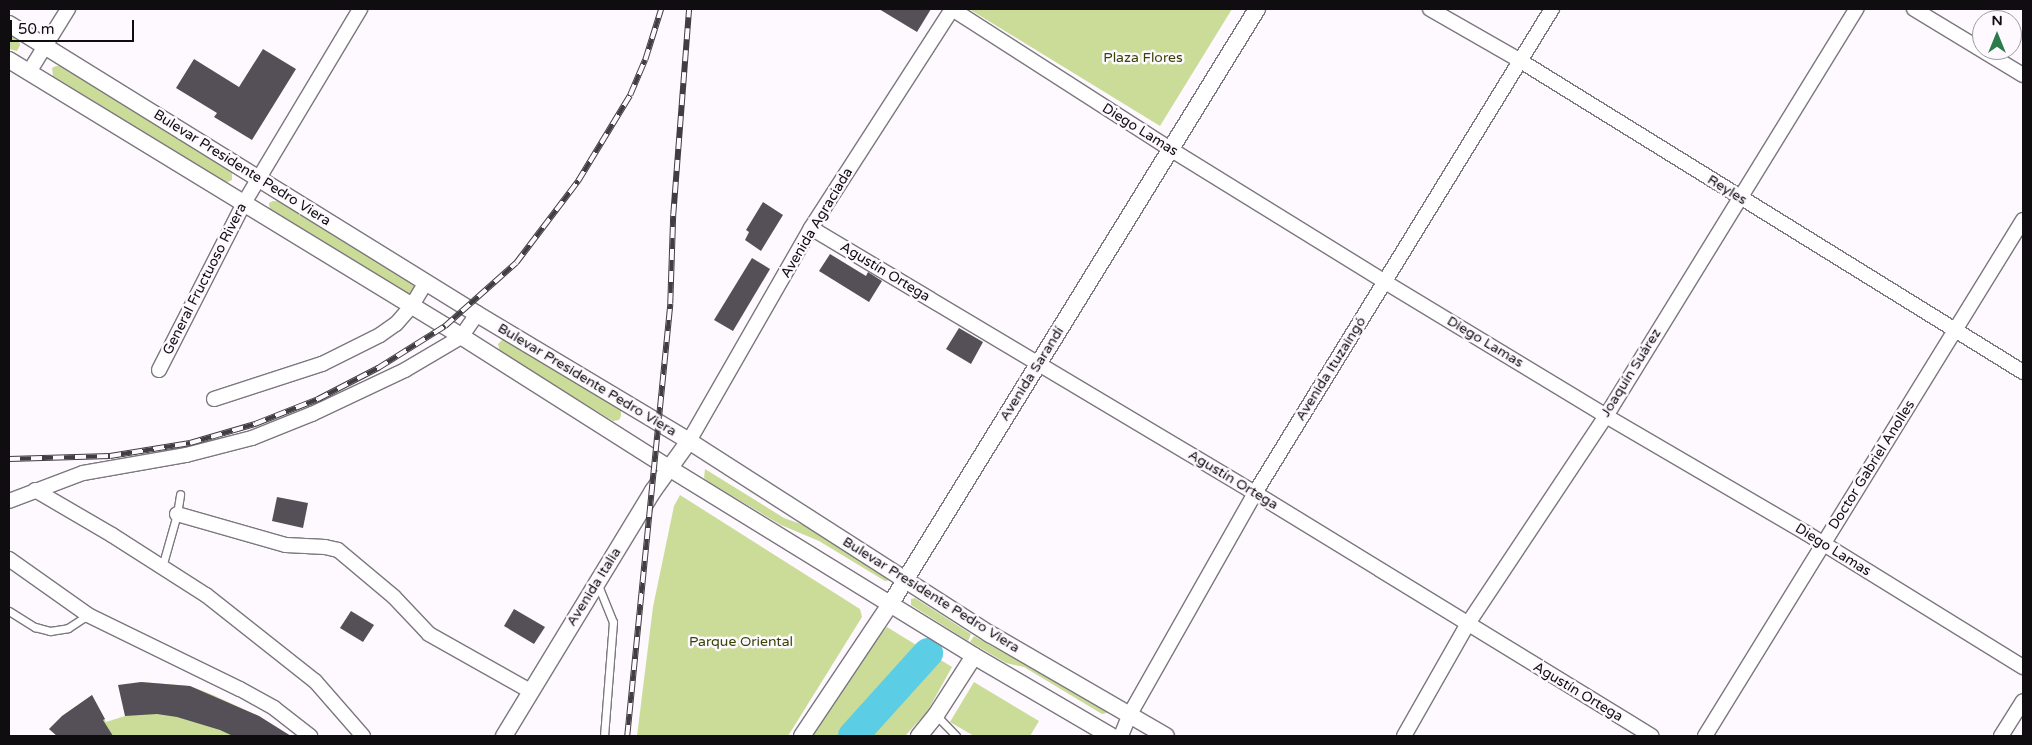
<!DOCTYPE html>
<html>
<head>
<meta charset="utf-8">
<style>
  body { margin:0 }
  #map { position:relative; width:2032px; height:745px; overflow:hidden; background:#fdf9fe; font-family:"Varela Round",sans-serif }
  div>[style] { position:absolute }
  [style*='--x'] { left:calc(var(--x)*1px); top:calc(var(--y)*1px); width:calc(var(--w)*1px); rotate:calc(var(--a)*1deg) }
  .green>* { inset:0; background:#cadc98 }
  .river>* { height:30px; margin:-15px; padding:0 15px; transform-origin:15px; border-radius:15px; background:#5bcee5 }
  .building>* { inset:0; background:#555057 }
  .roads { filter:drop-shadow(1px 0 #7d777f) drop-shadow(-1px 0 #7d777f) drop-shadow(0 1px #7d777f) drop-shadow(0 -1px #7d777f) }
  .service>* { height:7px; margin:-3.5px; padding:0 3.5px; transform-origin:3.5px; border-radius:3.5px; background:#fff }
  .minor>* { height:14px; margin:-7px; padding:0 7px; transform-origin:7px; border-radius:7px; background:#fff }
  .tertiary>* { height:16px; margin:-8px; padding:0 8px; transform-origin:8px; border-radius:8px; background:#fff }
  .rail>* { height:5.5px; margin-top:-2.75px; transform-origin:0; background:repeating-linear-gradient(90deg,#fdf9fe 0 11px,#403e41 0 22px); box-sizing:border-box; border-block:1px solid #403e41 }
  span { translate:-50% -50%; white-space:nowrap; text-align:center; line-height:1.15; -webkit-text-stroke:5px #fdf9fe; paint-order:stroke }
  .park-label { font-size:14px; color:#384405 }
  .street-label { font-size:14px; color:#0f0d0f }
  .frame { position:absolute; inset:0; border:10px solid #0f0d0f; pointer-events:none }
  .north { position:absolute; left:1972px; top:10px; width:50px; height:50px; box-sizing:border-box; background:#fdf9fe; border:1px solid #9e9b9e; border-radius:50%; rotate:0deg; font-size:14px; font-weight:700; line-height:20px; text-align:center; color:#0f0d0f }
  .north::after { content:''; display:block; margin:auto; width:18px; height:22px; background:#2b7b4b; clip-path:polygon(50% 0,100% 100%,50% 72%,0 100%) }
  .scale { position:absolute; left:10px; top:20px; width:124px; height:22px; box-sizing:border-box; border:2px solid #0f0d0f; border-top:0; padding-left:6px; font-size:15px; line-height:18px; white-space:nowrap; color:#0f0d0f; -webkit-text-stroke:4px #fdf9fe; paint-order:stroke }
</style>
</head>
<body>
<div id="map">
  <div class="green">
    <div style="clip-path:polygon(969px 9px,1232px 9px,1160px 126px)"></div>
    <div style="clip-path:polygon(9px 34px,19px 40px,20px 45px,17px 51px,9px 49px)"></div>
    <div style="clip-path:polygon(56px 66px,61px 66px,232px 172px,232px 180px,226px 183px,53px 76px,52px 68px)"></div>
    <div style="clip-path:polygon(273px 201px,278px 201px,418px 286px,412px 297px,270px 212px,269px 203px)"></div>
    <div style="clip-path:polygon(503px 339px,621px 409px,621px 416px,619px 420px,613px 421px,500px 352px,498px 344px)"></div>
    <div style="clip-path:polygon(705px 469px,784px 518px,815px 529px,891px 577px,891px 580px,885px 581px,819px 541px,781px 525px,709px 482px,704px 478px)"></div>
    <div style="clip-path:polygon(680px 495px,860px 609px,862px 617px,788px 736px,637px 736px,653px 607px,674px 506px)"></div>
    <div style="clip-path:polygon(915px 598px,971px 634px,968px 641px,911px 605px,911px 599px)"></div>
    <div style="clip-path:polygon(887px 627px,952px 667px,927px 712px,905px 736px,812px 736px,864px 653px)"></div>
    <div style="clip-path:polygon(974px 636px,1004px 653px,1027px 660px,1107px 710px,1107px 713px,1102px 714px,1024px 667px,1006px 663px,970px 642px)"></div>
    <div style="clip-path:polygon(141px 682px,190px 686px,213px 695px,259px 716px,288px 736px,57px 736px,49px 729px,62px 716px,92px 695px,106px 722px,125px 716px)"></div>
    <div style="clip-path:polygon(974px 682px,1039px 721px,1030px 736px,974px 736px,950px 722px)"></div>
  </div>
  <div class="river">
    <div style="--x:853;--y:736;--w:112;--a:-47.9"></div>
  </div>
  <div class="building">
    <div style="clip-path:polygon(879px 9px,931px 9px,917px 32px)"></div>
    <div style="clip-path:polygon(263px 49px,296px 69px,252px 140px,214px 117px,217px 113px,176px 88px,194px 59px,239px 87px)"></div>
    <div style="clip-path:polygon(763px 202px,783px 215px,761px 251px,745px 240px,749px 232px,746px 230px)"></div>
    <div style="clip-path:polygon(830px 254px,866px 276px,868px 272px,882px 281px,869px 302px,819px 271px)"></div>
    <div style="clip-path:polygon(752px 258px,770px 269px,733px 331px,714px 320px)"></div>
    <div style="clip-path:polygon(959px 328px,983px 342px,971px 364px,946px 349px)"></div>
    <div style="clip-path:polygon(277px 497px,308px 503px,303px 528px,272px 521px)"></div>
    <div style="clip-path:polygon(514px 609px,545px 627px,534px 644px,504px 626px)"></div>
    <div style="clip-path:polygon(351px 611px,374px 625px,363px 642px,340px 628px)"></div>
    <div style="clip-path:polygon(141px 682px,190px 686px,259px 716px,291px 736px,233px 736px,220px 730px,177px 717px,157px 714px,125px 716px,118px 685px)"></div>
    <div style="clip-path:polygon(92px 695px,105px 719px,103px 720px,113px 736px,57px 736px,49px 729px,62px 716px)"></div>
  </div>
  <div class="roads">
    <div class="service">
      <div style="--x:162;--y:567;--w:55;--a:-74.2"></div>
      <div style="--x:177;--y:514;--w:20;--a:-81"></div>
      <div style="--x:598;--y:585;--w:40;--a:68"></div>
      <div style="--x:613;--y:622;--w:114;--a:94.5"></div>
      <div style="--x:9;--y:611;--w:31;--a:32"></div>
      <div style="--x:35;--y:627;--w:16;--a:15"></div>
      <div style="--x:50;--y:631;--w:18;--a:-9"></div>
      <div style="--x:68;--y:628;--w:24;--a:-33"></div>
      <div style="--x:936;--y:715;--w:29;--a:46"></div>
    </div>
    <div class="minor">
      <div style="--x:952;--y:9;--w:259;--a:32.7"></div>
      <div style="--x:1170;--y:149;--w:253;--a:31.7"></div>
      <div style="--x:1385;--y:282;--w:258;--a:31.2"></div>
      <div style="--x:1606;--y:416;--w:232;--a:30.3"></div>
      <div style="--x:1806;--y:533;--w:255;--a:31.7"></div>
      <div style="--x:1430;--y:9;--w:103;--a:29.8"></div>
      <div style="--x:1519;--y:60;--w:593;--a:31.76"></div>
      <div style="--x:1914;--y:9;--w:127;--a:31.2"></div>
      <div style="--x:29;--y:72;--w:74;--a:-58.2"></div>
      <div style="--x:811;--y:228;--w:517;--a:30.83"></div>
      <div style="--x:1255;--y:493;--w:465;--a:31.5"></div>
      <div style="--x:159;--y:370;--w:187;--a:-63"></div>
      <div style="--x:244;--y:203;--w:226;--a:-59.1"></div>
      <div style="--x:214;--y:399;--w:114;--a:-18"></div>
      <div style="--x:322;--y:364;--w:65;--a:-26.6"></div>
      <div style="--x:380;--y:335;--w:19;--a:-35"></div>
      <div style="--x:396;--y:324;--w:23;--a:-49"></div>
      <div style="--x:411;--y:307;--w:29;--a:-59"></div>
      <div style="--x:689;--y:441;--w:245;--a:-60.2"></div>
      <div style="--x:811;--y:228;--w:260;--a:-57.2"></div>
      <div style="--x:35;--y:490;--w:89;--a:30.3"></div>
      <div style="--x:112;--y:535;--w:112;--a:32.6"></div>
      <div style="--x:206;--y:595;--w:139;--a:38.3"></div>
      <div style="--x:315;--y:681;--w:73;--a:48.9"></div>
      <div style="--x:9;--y:501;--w:79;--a:-20.7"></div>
      <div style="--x:83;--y:473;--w:105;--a:-9.9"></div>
      <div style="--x:186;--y:455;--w:68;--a:-14.4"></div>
      <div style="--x:252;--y:438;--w:65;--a:-21.8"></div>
      <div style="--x:312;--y:414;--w:103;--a:-25.3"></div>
      <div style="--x:405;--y:370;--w:65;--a:-30.5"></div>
      <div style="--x:461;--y:337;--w:28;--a:-55"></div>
      <div style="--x:177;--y:514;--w:113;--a:15.9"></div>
      <div style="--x:286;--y:545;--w:39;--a:3"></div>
      <div style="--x:325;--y:547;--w:13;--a:13"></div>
      <div style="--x:338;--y:550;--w:73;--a:40"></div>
      <div style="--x:394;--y:597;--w:51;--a:46.6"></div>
      <div style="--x:429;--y:634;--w:116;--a:29.4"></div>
      <div style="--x:9;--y:559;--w:97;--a:35.3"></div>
      <div style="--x:88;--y:615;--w:169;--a:26"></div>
      <div style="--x:240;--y:689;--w:39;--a:29"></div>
      <div style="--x:274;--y:708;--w:46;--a:37.9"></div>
      <div style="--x:1121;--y:736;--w:24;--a:-68"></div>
      <div style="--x:1130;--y:714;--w:254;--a:-60.5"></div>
      <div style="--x:1255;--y:493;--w:568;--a:-58.47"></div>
      <div style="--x:1404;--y:736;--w:128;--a:-60.4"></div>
      <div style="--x:1467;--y:625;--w:251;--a:-56.4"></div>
      <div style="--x:1606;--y:416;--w:478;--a:-58.4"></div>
      <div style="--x:1705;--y:736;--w:606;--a:-58.36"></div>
      <div style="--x:2001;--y:736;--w:41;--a:-57.8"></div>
    </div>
    <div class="tertiary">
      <div style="--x:9;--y:24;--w:551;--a:31.78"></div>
      <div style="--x:477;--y:314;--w:247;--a:30.9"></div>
      <div style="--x:689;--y:441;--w:358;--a:32.7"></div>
      <div style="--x:990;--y:634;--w:203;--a:30.1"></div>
      <div style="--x:9;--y:60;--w:511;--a:31.39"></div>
      <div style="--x:445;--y:326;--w:259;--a:32.4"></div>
      <div style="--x:664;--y:465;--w:364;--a:31.6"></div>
      <div style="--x:974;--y:656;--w:159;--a:30.3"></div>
      <div style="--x:504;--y:736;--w:287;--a:-58.7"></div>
      <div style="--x:653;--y:491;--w:62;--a:-54.2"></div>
      <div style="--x:802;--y:736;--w:160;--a:-56.2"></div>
      <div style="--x:891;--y:603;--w:698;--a:-58.36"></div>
      <div style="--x:919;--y:736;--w:27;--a:-51"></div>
      <div style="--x:936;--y:715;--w:70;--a:-57.2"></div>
    </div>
  </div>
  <div class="rail">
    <div style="--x:9;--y:459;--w:101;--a:-1.7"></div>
    <div style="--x:110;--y:456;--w:81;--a:-9.2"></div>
    <div style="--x:190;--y:443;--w:68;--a:-16.3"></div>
    <div style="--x:255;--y:424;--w:68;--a:-21.6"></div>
    <div style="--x:318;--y:399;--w:68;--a:-27.3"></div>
    <div style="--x:378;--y:368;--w:79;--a:-32.1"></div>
    <div style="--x:445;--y:326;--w:95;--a:-41.6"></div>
    <div style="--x:516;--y:263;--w:103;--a:-52.9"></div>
    <div style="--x:578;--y:181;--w:100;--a:-58.8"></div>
    <div style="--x:630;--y:95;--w:38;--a:-67"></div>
    <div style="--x:645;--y:60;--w:53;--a:-72.6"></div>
    <div style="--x:627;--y:736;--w:434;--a:-84.3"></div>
    <div style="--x:670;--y:304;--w:89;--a:-88.1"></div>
    <div style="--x:673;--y:215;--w:207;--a:-85.6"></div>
  </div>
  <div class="park-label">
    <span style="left:1143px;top:58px">Plaza Flores</span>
    <span style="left:741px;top:642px">Parque Oriental</span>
  </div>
  <div class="street-label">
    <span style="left:1140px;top:130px;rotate:32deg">Diego Lamas</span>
    <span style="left:242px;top:168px;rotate:32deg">Bulevar Presidente Pedro Viera</span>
    <span style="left:1727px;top:190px;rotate:32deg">Reyles</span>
    <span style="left:817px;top:223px;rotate:-59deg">Avenida Agraciada</span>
    <span style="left:885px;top:272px;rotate:31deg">Agustín Ortega</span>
    <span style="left:205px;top:279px;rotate:-63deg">General Fructuoso Rivera</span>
    <span style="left:1485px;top:342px;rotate:31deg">Diego Lamas</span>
    <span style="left:1331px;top:369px;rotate:-58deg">Avenida Ituzaingó</span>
    <span style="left:1631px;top:373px;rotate:-58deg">Joaquín Suárez</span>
    <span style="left:1032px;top:374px;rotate:-58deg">Avenida Sarandí</span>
    <span style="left:587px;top:380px;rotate:31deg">Bulevar Presidente Pedro Viera</span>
    <span style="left:1872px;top:465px;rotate:-58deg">Doctor Gabriel Anolles</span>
    <span style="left:1233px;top:480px;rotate:31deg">Agustín Ortega</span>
    <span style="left:1833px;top:550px;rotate:32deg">Diego Lamas</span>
    <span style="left:594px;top:587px;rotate:-58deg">Avenida Italia</span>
    <span style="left:931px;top:595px;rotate:32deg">Bulevar Presidente Pedro Viera</span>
    <span style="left:1578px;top:692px;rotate:31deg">Agustín Ortega</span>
  </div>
  <div class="frame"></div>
  <div class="north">N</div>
  <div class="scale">50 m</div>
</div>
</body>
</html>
